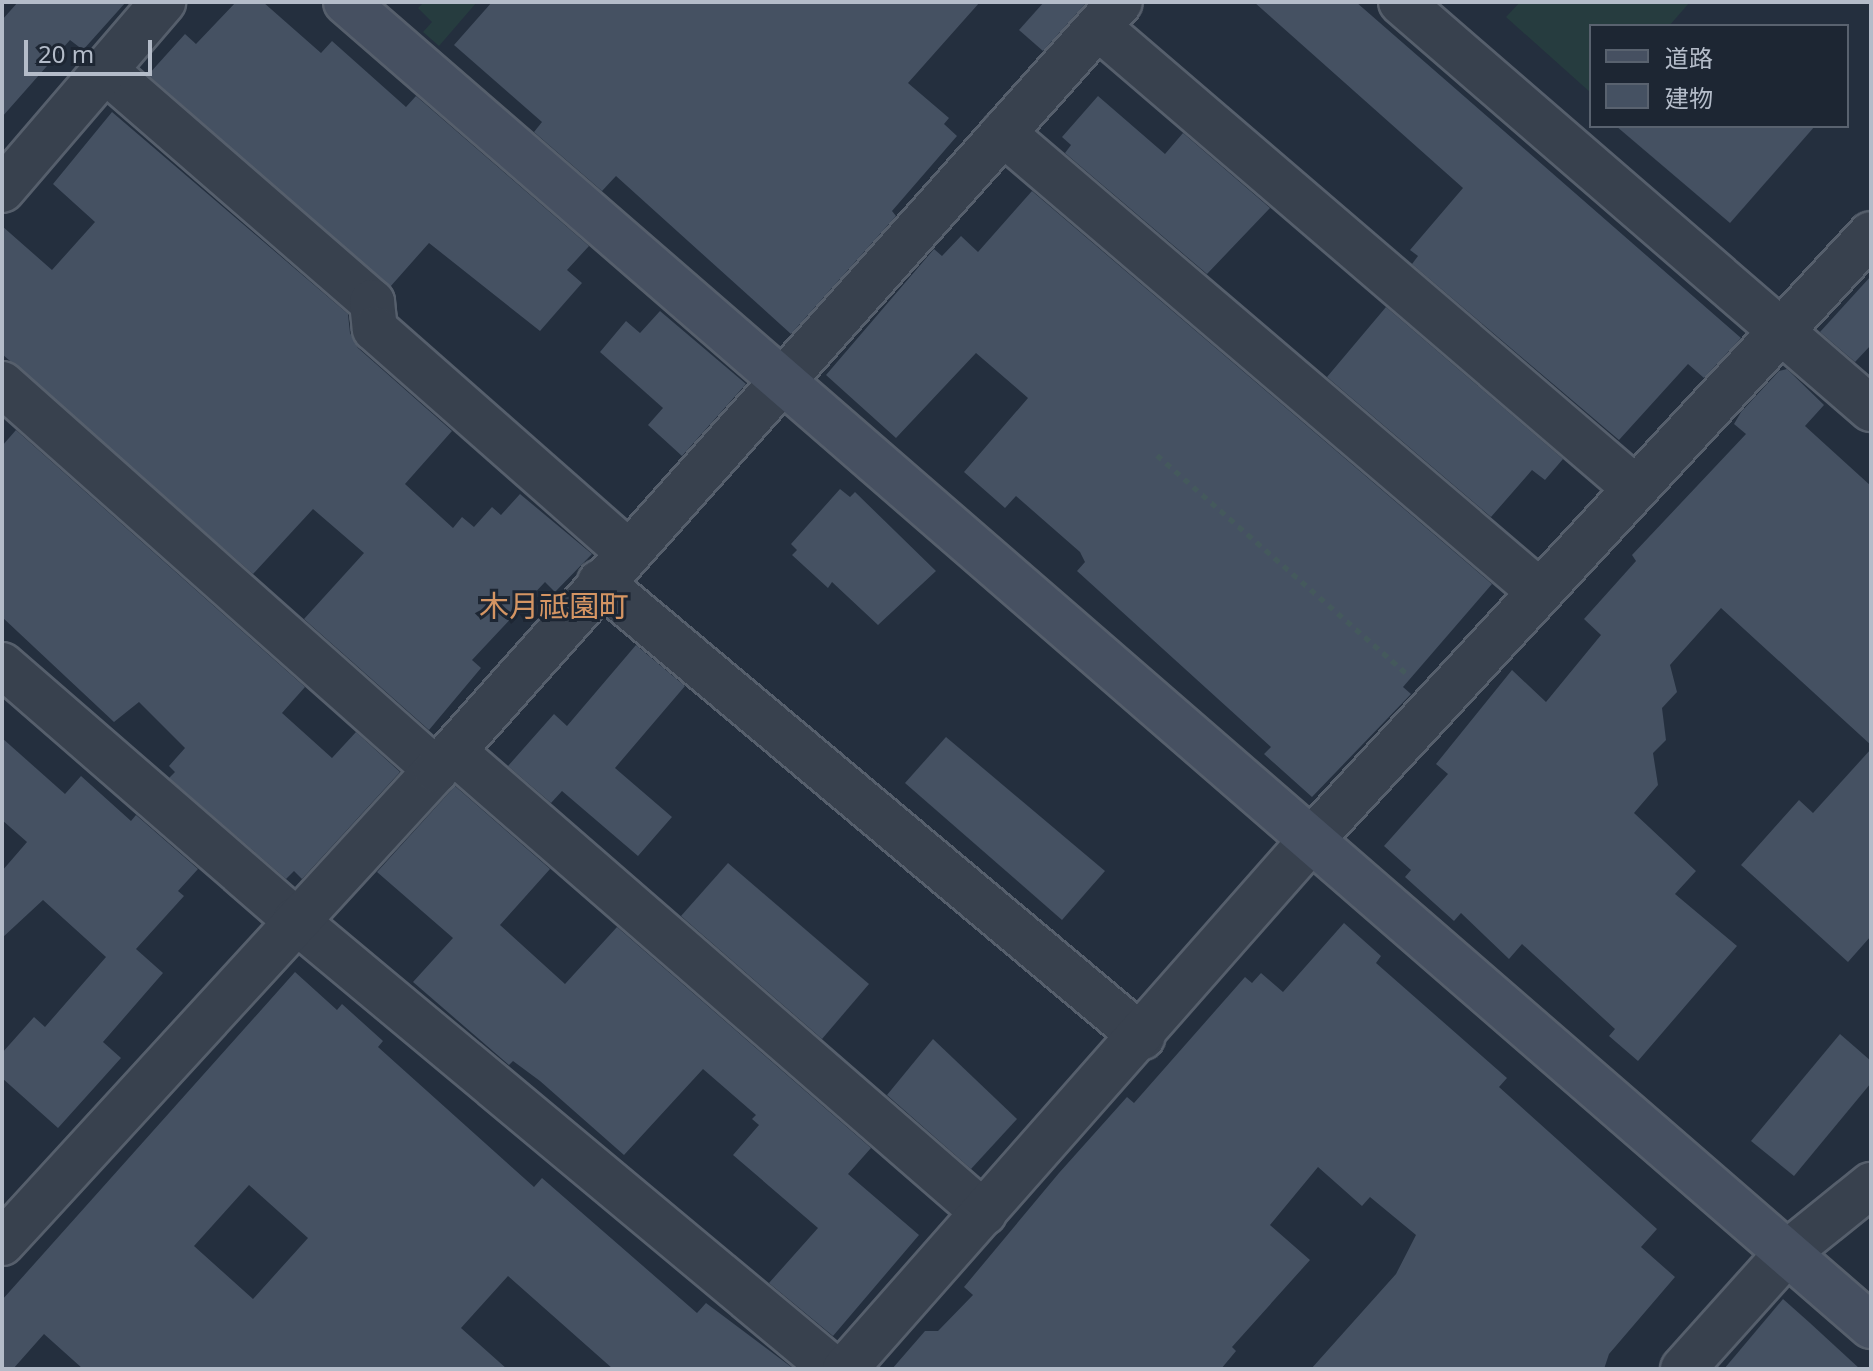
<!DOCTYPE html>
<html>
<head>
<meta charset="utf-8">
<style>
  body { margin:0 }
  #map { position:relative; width:1873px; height:1371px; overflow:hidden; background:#242f3e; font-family:"Noto Sans","Noto Sans JP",sans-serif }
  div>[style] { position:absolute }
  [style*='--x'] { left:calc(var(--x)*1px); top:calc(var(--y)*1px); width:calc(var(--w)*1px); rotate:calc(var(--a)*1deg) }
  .green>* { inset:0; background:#263c3f }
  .building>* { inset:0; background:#455162 }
  .path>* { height:5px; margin-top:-2.5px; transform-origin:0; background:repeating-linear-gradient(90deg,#44595c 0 6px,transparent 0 12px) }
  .roads { filter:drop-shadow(2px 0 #565f6c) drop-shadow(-2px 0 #565f6c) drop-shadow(0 2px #565f6c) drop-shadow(0 -2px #565f6c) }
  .street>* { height:44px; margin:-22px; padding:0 22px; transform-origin:22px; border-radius:22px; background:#38414e }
  .secondary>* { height:44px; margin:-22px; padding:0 22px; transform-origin:22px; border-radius:22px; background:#465061 }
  span { translate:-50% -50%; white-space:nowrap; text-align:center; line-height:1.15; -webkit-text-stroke:6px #1d2633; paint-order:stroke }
  .neighbourhood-label { font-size:30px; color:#d59563 }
  .frame { position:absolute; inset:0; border:4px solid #b4bcc9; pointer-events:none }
  .legend { position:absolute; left:1589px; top:24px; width:260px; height:104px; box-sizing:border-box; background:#1d2633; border:2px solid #59626f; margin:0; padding:10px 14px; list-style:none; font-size:24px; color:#b4bcc9 }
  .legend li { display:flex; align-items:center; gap:16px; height:40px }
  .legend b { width:40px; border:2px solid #59626f }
  .scale { position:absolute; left:24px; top:40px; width:128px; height:36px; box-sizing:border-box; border:4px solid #b4bcc9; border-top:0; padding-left:10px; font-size:24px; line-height:28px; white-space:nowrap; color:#b4bcc9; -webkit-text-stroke:6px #1d2633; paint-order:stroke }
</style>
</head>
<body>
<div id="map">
  <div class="green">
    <div style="clip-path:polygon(424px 2px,477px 2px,439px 46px,423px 32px,432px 22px,418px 8px)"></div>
    <div style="clip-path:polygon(1520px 2px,1690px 2px,1669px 26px,1591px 26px,1591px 93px,1506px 17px)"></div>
  </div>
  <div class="building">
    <div style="clip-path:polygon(18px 2px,126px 2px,83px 50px,70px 40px,2px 117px,2px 20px)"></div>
    <div style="clip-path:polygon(236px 2px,263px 2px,321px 53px,332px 41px,406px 107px,416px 96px,589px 246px,567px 270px,582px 283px,540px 331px,429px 243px,390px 287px,148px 75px,185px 34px,196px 44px)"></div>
    <div style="clip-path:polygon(492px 2px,980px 2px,908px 83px,949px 118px,944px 124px,957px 136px,892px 211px,896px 216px,791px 334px,616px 176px,602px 191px,534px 132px,542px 122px,454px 45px)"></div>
    <div style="clip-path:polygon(1044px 2px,1087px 2px,1043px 51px,1019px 30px)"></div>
    <div style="clip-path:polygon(1254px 2px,1356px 2px,1741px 338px,1704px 378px,1688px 364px,1619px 440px,1412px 264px,1418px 256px,1410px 250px,1463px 188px)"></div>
    <div style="clip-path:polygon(1098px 96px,1165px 154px,1183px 133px,1270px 208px,1207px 274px,1065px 153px,1071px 145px,1062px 137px)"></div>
    <div style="clip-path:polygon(112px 112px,348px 314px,350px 333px,358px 348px,452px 431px,405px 484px,453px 528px,462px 517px,474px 527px,492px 507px,501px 515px,520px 494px,592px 554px,555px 592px,545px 582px,472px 660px,481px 668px,429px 730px,304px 619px,364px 553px,313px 509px,253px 574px,2px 354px,2px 226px,52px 270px,95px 222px,53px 184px)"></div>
    <div style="clip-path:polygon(1616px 126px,1815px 126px,1730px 223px)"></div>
    <div style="clip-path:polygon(1032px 191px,1492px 584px,1403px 687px,1411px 694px,1312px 797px,1264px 754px,1271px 747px,1077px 571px,1085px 562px,1080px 552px,1016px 496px,1005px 508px,964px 472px,1028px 398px,976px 353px,896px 438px,826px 375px,934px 249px,942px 256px,961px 236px,978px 252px)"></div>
    <div style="clip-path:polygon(1871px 276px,1871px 345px,1855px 362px,1820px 332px)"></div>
    <div style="clip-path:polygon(1386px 307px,1563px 459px,1545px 480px,1532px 470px,1491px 517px,1327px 377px)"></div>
    <div style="clip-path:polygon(660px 311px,746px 384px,682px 456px,648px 425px,663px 408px,600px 352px,626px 321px,640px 333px)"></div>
    <div style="clip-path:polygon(1787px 369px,1824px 405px,1805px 426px,1871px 486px,1871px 745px,1721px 608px,1670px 665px,1677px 692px,1662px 708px,1666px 740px,1653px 753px,1658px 785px,1634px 813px,1696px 871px,1675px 894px,1737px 946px,1638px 1061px,1609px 1036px,1615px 1029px,1522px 944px,1509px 959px,1461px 913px,1454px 921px,1405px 877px,1411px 870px,1384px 846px,1448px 774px,1436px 764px,1512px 670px,1546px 702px,1601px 635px,1584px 619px,1636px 561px,1632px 555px,1746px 434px,1734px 424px,1741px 412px,1779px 371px)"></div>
    <div style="clip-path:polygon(16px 430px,305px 687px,282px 713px,332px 758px,356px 732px,400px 772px,302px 879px,294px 871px,286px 879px,169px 778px,175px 772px,169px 766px,185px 748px,139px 702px,114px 722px,2px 617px,2px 446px)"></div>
    <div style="clip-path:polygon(840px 489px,850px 497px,855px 492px,936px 571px,878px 625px,832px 582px,828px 588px,792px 555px,797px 550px,791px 544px)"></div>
    <div style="clip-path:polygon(636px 645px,685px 686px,615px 768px,672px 817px,638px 856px,562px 791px,551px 803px,508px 766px,554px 714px,567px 726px)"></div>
    <div style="clip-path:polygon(946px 737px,1105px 871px,1062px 920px,905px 783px)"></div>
    <div style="clip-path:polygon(2px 738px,65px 794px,81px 776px,131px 821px,136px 815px,198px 869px,178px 891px,184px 896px,136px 949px,163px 973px,103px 1042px,121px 1058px,58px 1128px,2px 1078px,2px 1053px,34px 1017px,45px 1027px,106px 957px,43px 900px,2px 938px,2px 871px,27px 842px,2px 820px)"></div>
    <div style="clip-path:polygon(1871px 749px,1871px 936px,1848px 962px,1741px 865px,1799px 800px,1813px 813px)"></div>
    <div style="clip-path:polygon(455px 786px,550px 869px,500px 925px,565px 984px,617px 927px,871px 1148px,848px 1174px,919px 1235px,833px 1336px,769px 1283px,818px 1228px,733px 1155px,759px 1125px,752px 1119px,756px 1115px,703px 1069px,624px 1155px,540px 1081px,513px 1061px,509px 1065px,413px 982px,453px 938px,377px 872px)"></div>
    <div style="clip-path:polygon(728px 863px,869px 984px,822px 1039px,681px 916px)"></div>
    <div style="clip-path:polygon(1344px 923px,1381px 956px,1376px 963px,1507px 1078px,1499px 1087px,1657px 1229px,1641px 1247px,1675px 1277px,1609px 1354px,1604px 1369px,1311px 1369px,1396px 1274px,1416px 1235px,1370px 1197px,1362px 1206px,1318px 1167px,1270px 1225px,1310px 1260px,1232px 1347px,1236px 1351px,1221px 1369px,892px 1369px,925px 1331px,938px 1331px,973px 1295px,964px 1287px,1059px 1173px,1127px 1097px,1134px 1103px,1245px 977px,1252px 983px,1261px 973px,1283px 992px)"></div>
    <div style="clip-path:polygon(evenodd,295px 972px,337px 1010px,342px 1004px,383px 1041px,378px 1047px,534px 1187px,542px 1178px,697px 1313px,706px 1303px,794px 1369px,613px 1369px,508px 1276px,461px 1328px,507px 1369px,83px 1369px,44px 1334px,13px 1369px,2px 1369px,2px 1300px,295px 972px,249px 1185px,308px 1238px,253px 1299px,194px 1246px,249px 1185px)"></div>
    <div style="clip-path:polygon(1840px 1034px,1871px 1061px,1871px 1083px,1794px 1176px,1751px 1141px)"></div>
    <div style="clip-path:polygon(933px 1039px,1017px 1119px,971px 1169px,887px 1095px)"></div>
    <div style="clip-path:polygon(1783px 1299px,1810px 1323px,1860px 1369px,1724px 1369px)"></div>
  </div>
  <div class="path">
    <div style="--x:1157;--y:455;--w:334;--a:41.2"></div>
  </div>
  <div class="roads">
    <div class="street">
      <div style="--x:1401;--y:2;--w:622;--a:40.89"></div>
      <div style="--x:1098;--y:27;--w:708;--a:40.65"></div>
      <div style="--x:105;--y:70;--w:354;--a:41"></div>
      <div style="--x:372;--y:302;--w:27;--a:84"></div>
      <div style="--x:375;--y:329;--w:336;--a:41.4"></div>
      <div style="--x:1003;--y:133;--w:706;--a:40.52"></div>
      <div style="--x:2;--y:190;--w:248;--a:-49.4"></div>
      <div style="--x:2;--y:384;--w:581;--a:41.65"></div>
      <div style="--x:600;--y:582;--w:708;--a:40.01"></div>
      <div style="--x:2;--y:665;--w:388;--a:41"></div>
      <div style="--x:295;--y:920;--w:701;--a:39.85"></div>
      <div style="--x:453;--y:751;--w:704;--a:41.03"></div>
      <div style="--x:2;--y:1243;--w:642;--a:-47.46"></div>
      <div style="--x:436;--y:770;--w:1028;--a:-48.31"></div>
      <div style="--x:845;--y:1369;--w:708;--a:-48.61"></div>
      <div style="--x:1313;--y:838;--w:822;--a:-47.27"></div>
      <div style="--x:1683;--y:1369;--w:157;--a:-48.1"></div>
      <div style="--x:1788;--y:1252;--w:107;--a:-38.9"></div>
    </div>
    <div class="secondary">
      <div style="--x:346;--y:2;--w:2020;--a:40.96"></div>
    </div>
  </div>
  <div class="neighbourhood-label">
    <span style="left:554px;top:606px">木月祗園町</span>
  </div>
  <div class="frame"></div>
  <ul class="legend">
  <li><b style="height:10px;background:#465061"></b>道路</li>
  <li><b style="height:22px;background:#455162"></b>建物</li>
  </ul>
  <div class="scale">20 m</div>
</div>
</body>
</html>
